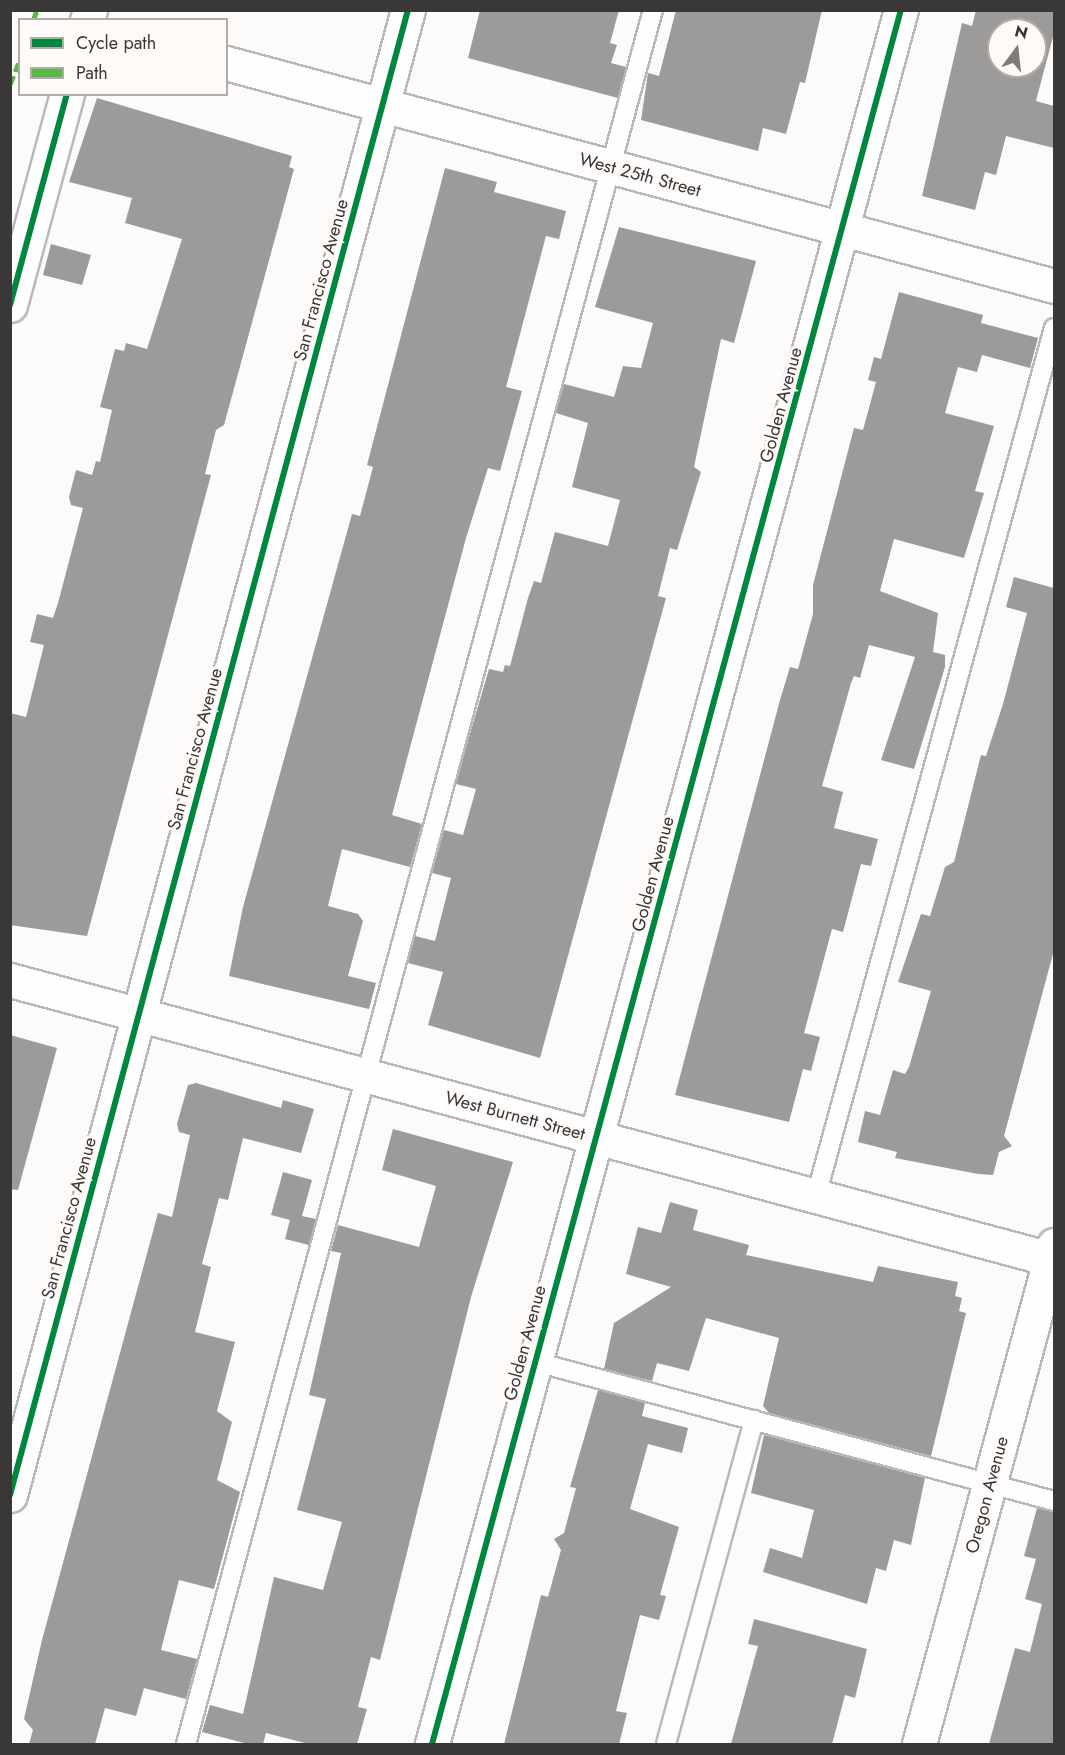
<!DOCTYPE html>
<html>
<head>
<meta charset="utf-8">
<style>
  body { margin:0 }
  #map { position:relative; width:1065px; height:1755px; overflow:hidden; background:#fdfbf9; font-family:Jost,sans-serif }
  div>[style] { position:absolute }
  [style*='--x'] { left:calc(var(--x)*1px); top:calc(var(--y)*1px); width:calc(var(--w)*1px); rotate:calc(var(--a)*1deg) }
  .building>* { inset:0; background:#9d9b9a }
  .roads { filter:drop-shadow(2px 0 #bab8b7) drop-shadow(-2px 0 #bab8b7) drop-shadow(0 2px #bab8b7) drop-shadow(0 -2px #bab8b7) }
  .service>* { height:18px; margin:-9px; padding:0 9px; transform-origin:9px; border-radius:9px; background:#fffefe }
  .minor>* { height:33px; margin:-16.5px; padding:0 16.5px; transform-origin:16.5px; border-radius:16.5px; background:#fffefe }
  .quiet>* { height:4.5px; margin-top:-2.25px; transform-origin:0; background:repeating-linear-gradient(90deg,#58b947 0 9px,transparent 0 13.5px) }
  .cycleway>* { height:6px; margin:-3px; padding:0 3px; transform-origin:3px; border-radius:3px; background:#00873e }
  span { translate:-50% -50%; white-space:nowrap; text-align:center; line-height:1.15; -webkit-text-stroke:6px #fffaf7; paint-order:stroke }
  .street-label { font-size:18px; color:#3a3837 }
  .frame { position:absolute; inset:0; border:12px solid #3a3837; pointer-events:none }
  .legend { position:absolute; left:18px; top:18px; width:210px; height:78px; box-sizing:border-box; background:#fffaf7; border:2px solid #b0acaa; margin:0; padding:8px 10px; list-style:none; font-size:18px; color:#3a3837 }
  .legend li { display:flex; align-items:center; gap:12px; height:30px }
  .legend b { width:30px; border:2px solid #b0acaa }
  .north { position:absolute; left:987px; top:18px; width:60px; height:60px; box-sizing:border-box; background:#fffaf7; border:2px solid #b0acaa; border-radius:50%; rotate:15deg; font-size:16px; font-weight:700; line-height:24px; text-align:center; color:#3a3837 }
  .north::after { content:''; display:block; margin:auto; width:21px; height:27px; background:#7e7c7b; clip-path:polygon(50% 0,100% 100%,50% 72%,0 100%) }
</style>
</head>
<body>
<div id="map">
  <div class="building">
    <div style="clip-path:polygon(480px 10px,619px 10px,610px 43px,617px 45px,611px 63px,626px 67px,618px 98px,468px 58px)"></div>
    <div style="clip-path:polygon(676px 10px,822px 10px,805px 83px,800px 82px,786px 134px,763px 128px,758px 151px,641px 120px,648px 73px,659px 76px)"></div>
    <div style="clip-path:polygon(evenodd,976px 10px,1054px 10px,1054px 33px,1036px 101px,1054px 106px,1054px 148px,1006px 136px,996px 175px,985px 172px,975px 210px,922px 196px,962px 23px,972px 26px,976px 10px,999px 30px,1035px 30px,1035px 66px,999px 66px,999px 30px)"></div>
    <div style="clip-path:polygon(97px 98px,292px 156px,289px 167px,294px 169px,224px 425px,216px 430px,205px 474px,211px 475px,87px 936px,10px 925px,10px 713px,26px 717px,44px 645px,30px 642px,37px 614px,53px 618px,58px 603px,83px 508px,71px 505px,69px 497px,76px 470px,92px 475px,96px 461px,100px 462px,112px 410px,100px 407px,115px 349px,124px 351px,126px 343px,147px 349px,182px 239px,125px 223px,132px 198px,69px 182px)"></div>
    <div style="clip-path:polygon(445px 168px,497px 182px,494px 192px,566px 211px,559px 239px,546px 236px,506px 387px,522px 391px,500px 471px,488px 468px,466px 538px,392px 815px,422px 824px,410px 867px,342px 849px,328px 906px,358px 914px,363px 921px,348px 976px,376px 983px,369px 1009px,229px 976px,243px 907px,352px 514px,360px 516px,373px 467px,367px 465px)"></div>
    <div style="clip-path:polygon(619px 227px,756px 261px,734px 343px,721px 339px,694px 467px,701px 472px,677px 550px,670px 548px,658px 596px,666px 598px,540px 1058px,428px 1025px,443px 972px,408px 963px,415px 936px,435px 941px,451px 878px,432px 873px,444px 830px,463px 835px,476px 789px,456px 784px,469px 737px,489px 669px,503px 672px,505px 665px,510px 666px,528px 598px,534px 581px,541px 583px,555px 532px,608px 546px,620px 500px,572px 487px,588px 423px,556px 413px,564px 384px,614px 397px,623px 366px,641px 368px,653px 323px,595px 307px)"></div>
    <div style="clip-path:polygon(51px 244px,91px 255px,82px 285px,43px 275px)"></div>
    <div style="clip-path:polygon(899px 292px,983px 315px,981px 323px,1038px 338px,1030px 368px,982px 355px,977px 372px,958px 367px,945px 413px,994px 426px,975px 491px,984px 493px,964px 558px,894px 539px,880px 591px,938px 613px,933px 652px,945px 655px,945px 667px,914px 769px,881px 760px,915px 657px,869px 645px,860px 678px,854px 676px,851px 683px,822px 786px,843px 792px,834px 828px,878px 839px,871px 866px,861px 864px,843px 932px,832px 929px,804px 1033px,820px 1037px,811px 1071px,803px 1069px,789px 1122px,675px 1095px,780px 700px,790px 667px,798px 669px,813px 614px,813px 585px,854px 428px,863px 430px,876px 382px,868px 380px,874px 357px,881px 359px)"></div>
    <div style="clip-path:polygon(1014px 577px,1054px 588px,1054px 950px,1004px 1136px,1012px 1146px,999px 1152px,993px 1175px,978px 1174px,895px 1158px,897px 1152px,858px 1142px,865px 1111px,880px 1115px,893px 1070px,905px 1074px,909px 1067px,931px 991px,898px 982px,921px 914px,930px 916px,945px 867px,954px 862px,981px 755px,986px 756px,1003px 704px,1027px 613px,1006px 607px)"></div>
    <div style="clip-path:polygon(10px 1035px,57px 1048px,18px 1190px,10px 1189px)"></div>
    <div style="clip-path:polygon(196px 1083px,281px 1108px,283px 1100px,314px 1109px,301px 1153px,243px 1138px,228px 1200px,219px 1198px,202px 1264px,211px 1267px,195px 1332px,235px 1342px,217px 1411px,232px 1422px,217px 1480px,240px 1492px,214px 1589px,179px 1580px,161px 1650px,197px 1659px,186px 1699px,144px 1688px,136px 1716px,105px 1708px,95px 1744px,29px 1744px,33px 1730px,24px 1719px,42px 1640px,158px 1213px,172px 1217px,190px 1135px,179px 1132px,177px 1124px,188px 1085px)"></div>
    <div style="clip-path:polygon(393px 1129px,513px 1162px,471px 1297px,380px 1660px,371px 1657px,358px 1707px,367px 1709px,357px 1744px,309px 1744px,266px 1733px,263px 1744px,248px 1744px,202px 1732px,210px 1705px,243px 1714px,274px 1577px,323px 1590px,342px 1522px,297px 1510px,326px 1399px,309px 1395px,341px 1253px,331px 1251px,338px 1225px,419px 1247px,436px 1186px,382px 1170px)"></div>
    <div style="clip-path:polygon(283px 1172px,312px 1180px,302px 1216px,316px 1219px,309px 1245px,285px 1239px,290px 1220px,271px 1215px)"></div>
    <div style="clip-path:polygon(670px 1202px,698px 1210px,693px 1230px,749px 1245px,746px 1255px,873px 1282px,878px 1266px,958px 1282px,955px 1296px,962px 1298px,959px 1311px,966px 1313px,931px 1456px,769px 1413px,763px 1406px,779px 1338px,706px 1318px,689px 1371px,657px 1363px,652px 1381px,604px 1369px,614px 1323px,671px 1287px,626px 1274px,638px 1227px,661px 1233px)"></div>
    <div style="clip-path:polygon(598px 1390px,645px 1403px,642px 1416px,688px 1428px,682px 1453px,648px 1444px,630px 1509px,679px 1527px,660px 1595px,666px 1596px,659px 1620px,640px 1615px,616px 1711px,627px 1713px,619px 1744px,504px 1744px,541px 1595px,548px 1597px,561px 1550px,554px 1539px,564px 1533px,576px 1488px,570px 1487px)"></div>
    <div style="clip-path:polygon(764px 1435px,925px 1478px,911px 1545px,894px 1540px,886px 1571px,876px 1568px,867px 1604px,763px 1572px,770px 1548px,802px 1558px,814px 1510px,751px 1493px)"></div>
    <div style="clip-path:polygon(1037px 1508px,1054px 1512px,1054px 1744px,989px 1744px,1015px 1648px,1030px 1652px,1042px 1604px,1025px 1599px,1036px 1559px,1024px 1556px)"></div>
    <div style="clip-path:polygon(754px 1619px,867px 1649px,855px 1698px,845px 1695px,832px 1744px,731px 1744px,758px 1646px,748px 1644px)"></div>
  </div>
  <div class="roads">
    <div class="service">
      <div style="--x:816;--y:1196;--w:900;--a:-74.67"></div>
      <div style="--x:536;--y:1362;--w:536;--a:15.02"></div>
      <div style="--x:186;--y:1744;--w:1796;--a:-74.93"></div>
      <div style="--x:666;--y:1744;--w:336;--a:-74.8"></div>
    </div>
    <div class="minor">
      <div style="--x:87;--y:20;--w:10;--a:-73"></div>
      <div style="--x:226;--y:63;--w:858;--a:15.07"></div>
      <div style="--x:10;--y:305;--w:219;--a:-74.9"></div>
      <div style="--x:10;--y:980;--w:1081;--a:15.01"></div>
      <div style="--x:10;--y:1495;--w:1537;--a:-75"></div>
      <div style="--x:432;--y:1744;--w:1796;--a:-74.87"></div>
      <div style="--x:919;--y:1744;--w:517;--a:-74.86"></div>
    </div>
  </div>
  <div class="quiet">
    <div style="--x:33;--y:20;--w:11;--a:-68"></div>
    <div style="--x:10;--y:84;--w:27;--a:-68"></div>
  </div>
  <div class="cycleway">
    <div style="--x:10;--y:305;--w:219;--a:-74.9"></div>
    <div style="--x:10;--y:1495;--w:1537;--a:-75"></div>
    <div style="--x:432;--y:1744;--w:1796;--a:-74.87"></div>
  </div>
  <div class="street-label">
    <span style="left:640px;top:175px;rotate:15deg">West 25th Street</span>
    <span style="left:321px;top:280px;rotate:-75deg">San Francisco Avenue</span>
    <span style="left:781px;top:405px;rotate:-75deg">Golden Avenue</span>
    <span style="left:195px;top:749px;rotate:-75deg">San Francisco Avenue</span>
    <span style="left:653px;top:874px;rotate:-75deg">Golden Avenue</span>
    <span style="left:515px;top:1116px;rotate:15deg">West Burnett Street</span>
    <span style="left:69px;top:1218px;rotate:-75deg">San Francisco Avenue</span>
    <span style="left:525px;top:1343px;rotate:-75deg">Golden Avenue</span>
    <span style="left:987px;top:1495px;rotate:-75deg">Oregon Avenue</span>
  </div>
  <div class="frame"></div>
  <ul class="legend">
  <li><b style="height:8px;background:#00873e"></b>Cycle path</li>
  <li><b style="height:8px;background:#58b947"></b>Path</li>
  </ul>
  <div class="north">N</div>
</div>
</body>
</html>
